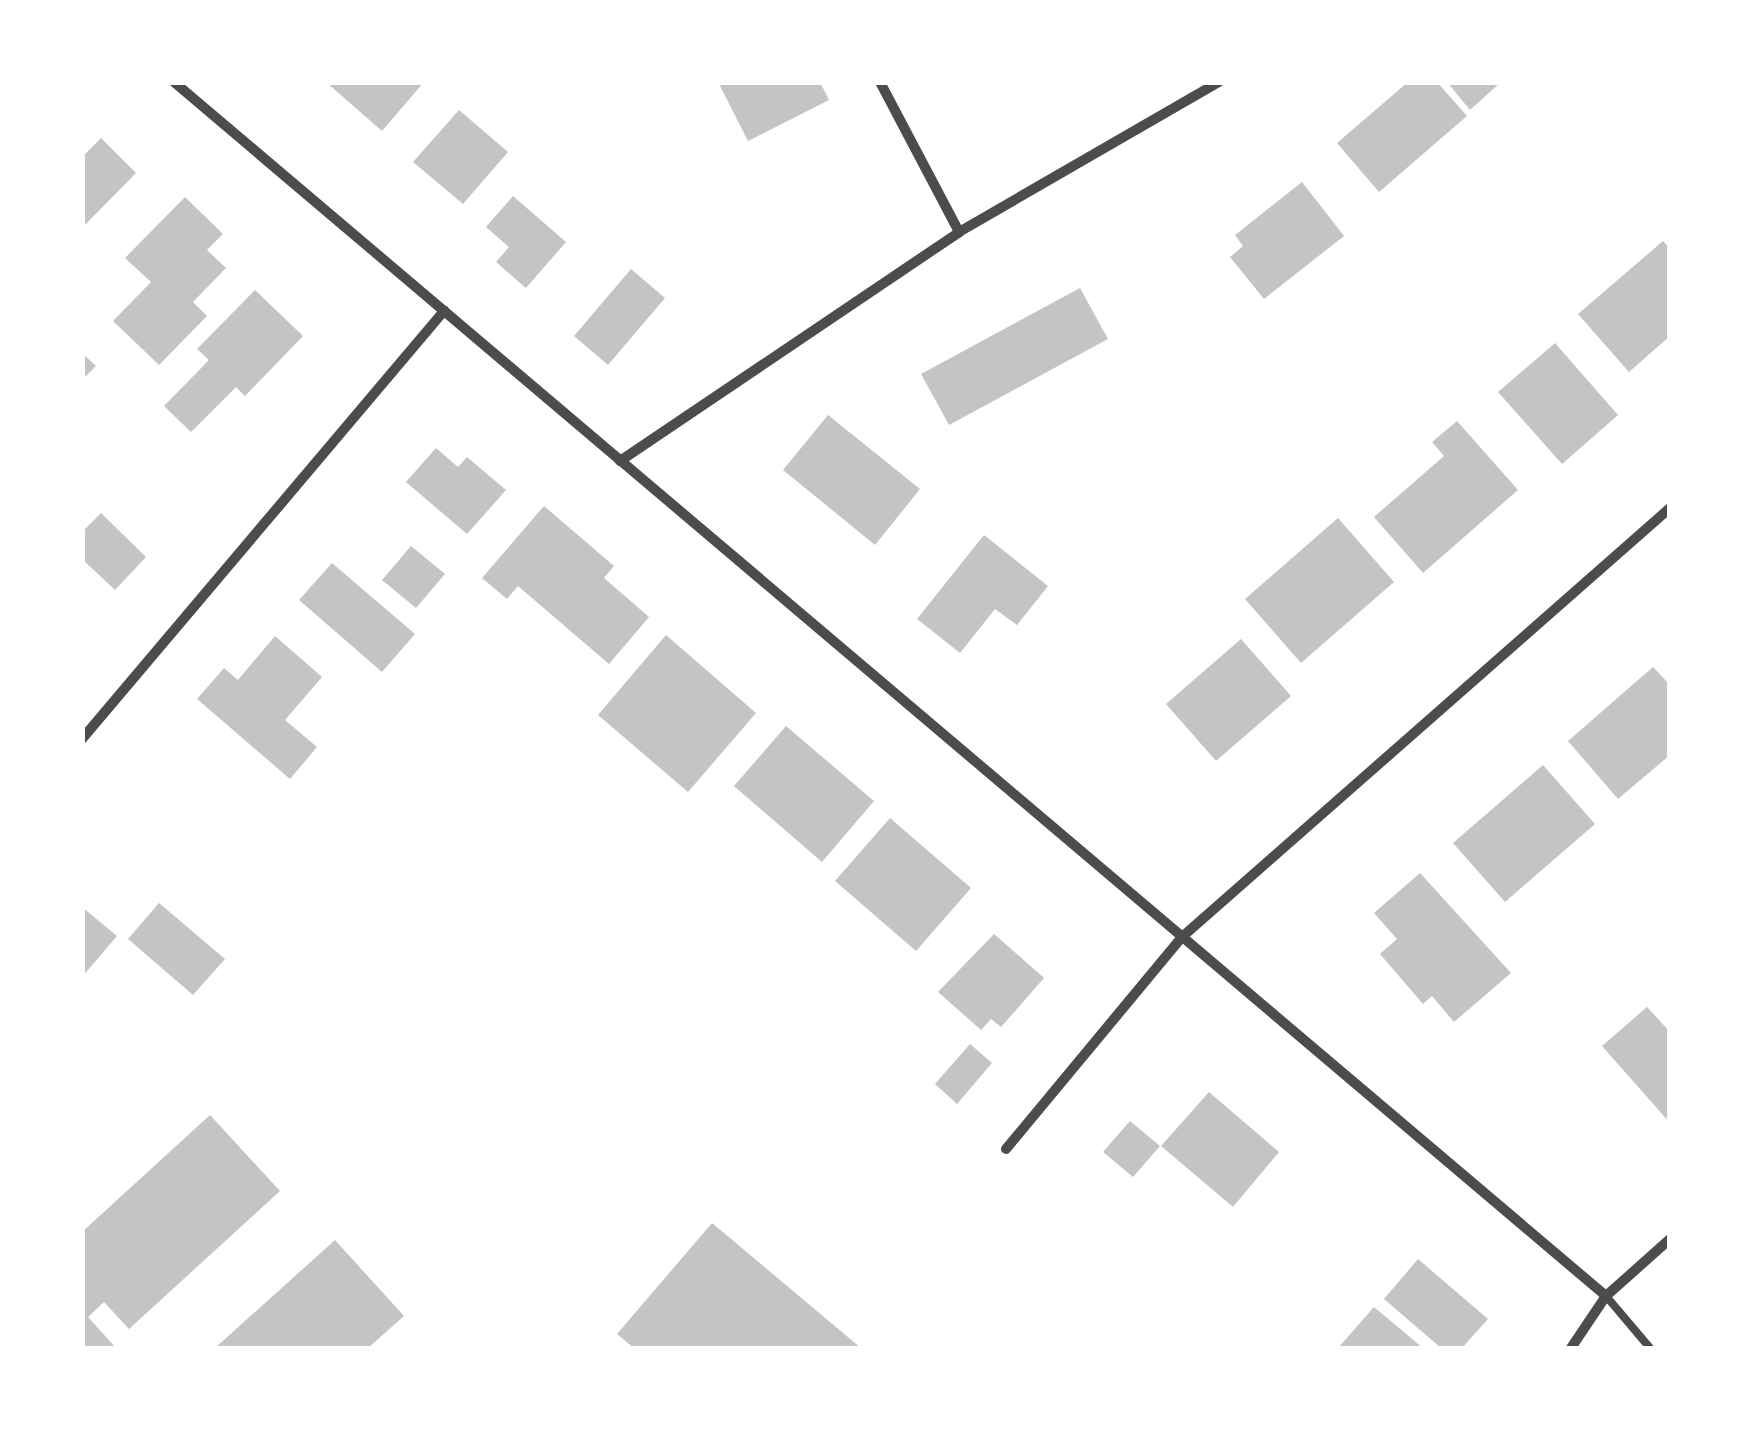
<!DOCTYPE html>
<html>
<head>
<meta charset="utf-8">
<style>
  body { margin:0 }
  #map { position:relative; width:1752px; height:1431px; overflow:hidden; background:#fff; font-family:"Archivo Narrow",sans-serif }
  div>[style] { position:absolute }
  [style*='--x'] { left:calc(var(--x)*1px); top:calc(var(--y)*1px); width:calc(var(--w)*1px); rotate:calc(var(--a)*1deg) }
  .building>* { inset:0; background:#c4c4c4 }
  .service>* { height:8px; margin:-4px; padding:0 4px; transform-origin:4px; border-radius:4px; background:#4c4c4c }
  .minor>* { height:10px; margin:-5px; padding:0 5px; transform-origin:5px; border-radius:5px; background:#4c4c4c }
  span { translate:-50% -50%; white-space:nowrap; text-align:center; line-height:1.15; -webkit-text-stroke:8px #fff; paint-order:stroke }
  .frame { position:absolute; inset:0; border:85px solid #fff; pointer-events:none }
</style>
</head>
<body>
<div id="map">
  <div class="building">
    <div style="clip-path:polygon(326px 82px,424px 82px,382px 131px)"></div>
    <div style="clip-path:polygon(718px 82px,820px 82px,829px 100px,748px 141px)"></div>
    <div style="clip-path:polygon(1408px 82px,1437px 82px,1467px 116px,1379px 192px,1337px 143px)"></div>
    <div style="clip-path:polygon(1447px 82px,1501px 82px,1470px 110px)"></div>
    <div style="clip-path:polygon(459px 110px,508px 152px,463px 204px,413px 162px)"></div>
    <div style="clip-path:polygon(101px 138px,136px 173px,82px 228px,82px 157px)"></div>
    <div style="clip-path:polygon(1302px 182px,1344px 236px,1264px 299px,1230px 257px,1243px 246px,1235px 235px)"></div>
    <div style="clip-path:polygon(513px 196px,566px 242px,526px 288px,496px 262px,509px 247px,486px 227px)"></div>
    <div style="clip-path:polygon(185px 197px,223px 234px,207px 250px,226px 268px,193px 302px,207px 316px,159px 365px,113px 321px,151px 282px,125px 258px)"></div>
    <div style="clip-path:polygon(1663px 241px,1670px 249px,1670px 336px,1629px 372px,1578px 314px)"></div>
    <div style="clip-path:polygon(631px 269px,665px 298px,608px 365px,574px 336px)"></div>
    <div style="clip-path:polygon(1080px 288px,1108px 339px,949px 425px,921px 374px)"></div>
    <div style="clip-path:polygon(255px 290px,303px 336px,245px 396px,236px 387px,191px 432px,164px 406px,209px 360px,197px 349px)"></div>
    <div style="clip-path:polygon(1555px 343px,1618px 415px,1562px 464px,1498px 392px)"></div>
    <div style="clip-path:polygon(82px 353px,96px 366px,82px 380px)"></div>
    <div style="clip-path:polygon(828px 415px,920px 489px,875px 545px,783px 470px)"></div>
    <div style="clip-path:polygon(1457px 421px,1518px 490px,1423px 573px,1374px 517px,1444px 456px,1432px 442px)"></div>
    <div style="clip-path:polygon(436px 448px,458px 467px,467px 457px,506px 490px,467px 534px,406px 482px)"></div>
    <div style="clip-path:polygon(544px 506px,614px 566px,604px 578px,649px 617px,609px 664px,518px 586px,507px 599px,482px 578px)"></div>
    <div style="clip-path:polygon(101px 513px,146px 557px,115px 590px,82px 559px,82px 532px)"></div>
    <div style="clip-path:polygon(1338px 518px,1394px 582px,1301px 663px,1245px 599px)"></div>
    <div style="clip-path:polygon(984px 535px,1048px 586px,1017px 625px,995px 609px,960px 653px,917px 619px)"></div>
    <div style="clip-path:polygon(411px 546px,445px 574px,416px 608px,382px 580px)"></div>
    <div style="clip-path:polygon(332px 563px,415px 634px,382px 672px,299px 600px)"></div>
    <div style="clip-path:polygon(666px 635px,756px 713px,688px 792px,598px 715px)"></div>
    <div style="clip-path:polygon(275px 636px,322px 677px,285px 720px,317px 747px,290px 779px,197px 699px,224px 668px,238px 680px)"></div>
    <div style="clip-path:polygon(1241px 639px,1291px 696px,1216px 761px,1166px 704px)"></div>
    <div style="clip-path:polygon(1653px 667px,1670px 685px,1670px 755px,1618px 799px,1568px 741px)"></div>
    <div style="clip-path:polygon(786px 726px,874px 801px,822px 862px,734px 786px)"></div>
    <div style="clip-path:polygon(1543px 765px,1595px 824px,1505px 902px,1453px 843px)"></div>
    <div style="clip-path:polygon(890px 818px,971px 888px,916px 951px,835px 881px)"></div>
    <div style="clip-path:polygon(1420px 873px,1511px 973px,1454px 1022px,1432px 996px,1423px 1004px,1380px 954px,1397px 939px,1374px 913px)"></div>
    <div style="clip-path:polygon(159px 903px,225px 959px,193px 995px,128px 939px)"></div>
    <div style="clip-path:polygon(82px 907px,117px 936px,82px 977px)"></div>
    <div style="clip-path:polygon(994px 934px,1044px 978px,1001px 1027px,991px 1019px,981px 1030px,938px 992px)"></div>
    <div style="clip-path:polygon(1647px 1007px,1670px 1032px,1670px 1123px,1602px 1046px)"></div>
    <div style="clip-path:polygon(970px 1044px,992px 1063px,957px 1104px,935px 1084px)"></div>
    <div style="clip-path:polygon(1209px 1092px,1279px 1152px,1233px 1207px,1161px 1146px)"></div>
    <div style="clip-path:polygon(210px 1115px,280px 1191px,129px 1329px,104px 1302px,88px 1317px,116px 1348px,82px 1348px,82px 1232px)"></div>
    <div style="clip-path:polygon(1130px 1121px,1160px 1146px,1133px 1177px,1103px 1152px)"></div>
    <div style="clip-path:polygon(712px 1223px,861px 1348px,634px 1348px,617px 1334px)"></div>
    <div style="clip-path:polygon(335px 1240px,404px 1316px,368px 1348px,215px 1348px)"></div>
    <div style="clip-path:polygon(1418px 1259px,1488px 1319px,1462px 1348px,1441px 1348px,1384px 1299px)"></div>
    <div style="clip-path:polygon(1374px 1307px,1423px 1348px,1338px 1348px)"></div>
  </div>
  <div class="service">
    <div style="--x:1606;--y:1296;--w:68;--a:49.8"></div>
  </div>
  <div class="minor">
    <div style="--x:174;--y:82;--w:1877;--a:40.29"></div>
    <div style="--x:880;--y:82;--w:170;--a:62.2"></div>
    <div style="--x:620;--y:461;--w:409;--a:-34"></div>
    <div style="--x:959;--y:232;--w:300;--a:-30"></div>
    <div style="--x:82;--y:739;--w:561;--a:-49.78"></div>
    <div style="--x:1006;--y:1149;--w:276;--a:-50.3"></div>
    <div style="--x:1182;--y:937;--w:650;--a:-41.32"></div>
    <div style="--x:1571;--y:1348;--w:63;--a:-56.1"></div>
    <div style="--x:1606;--y:1296;--w:86;--a:-41.7"></div>
  </div>
  <div class="frame"></div>
</div>
</body>
</html>
